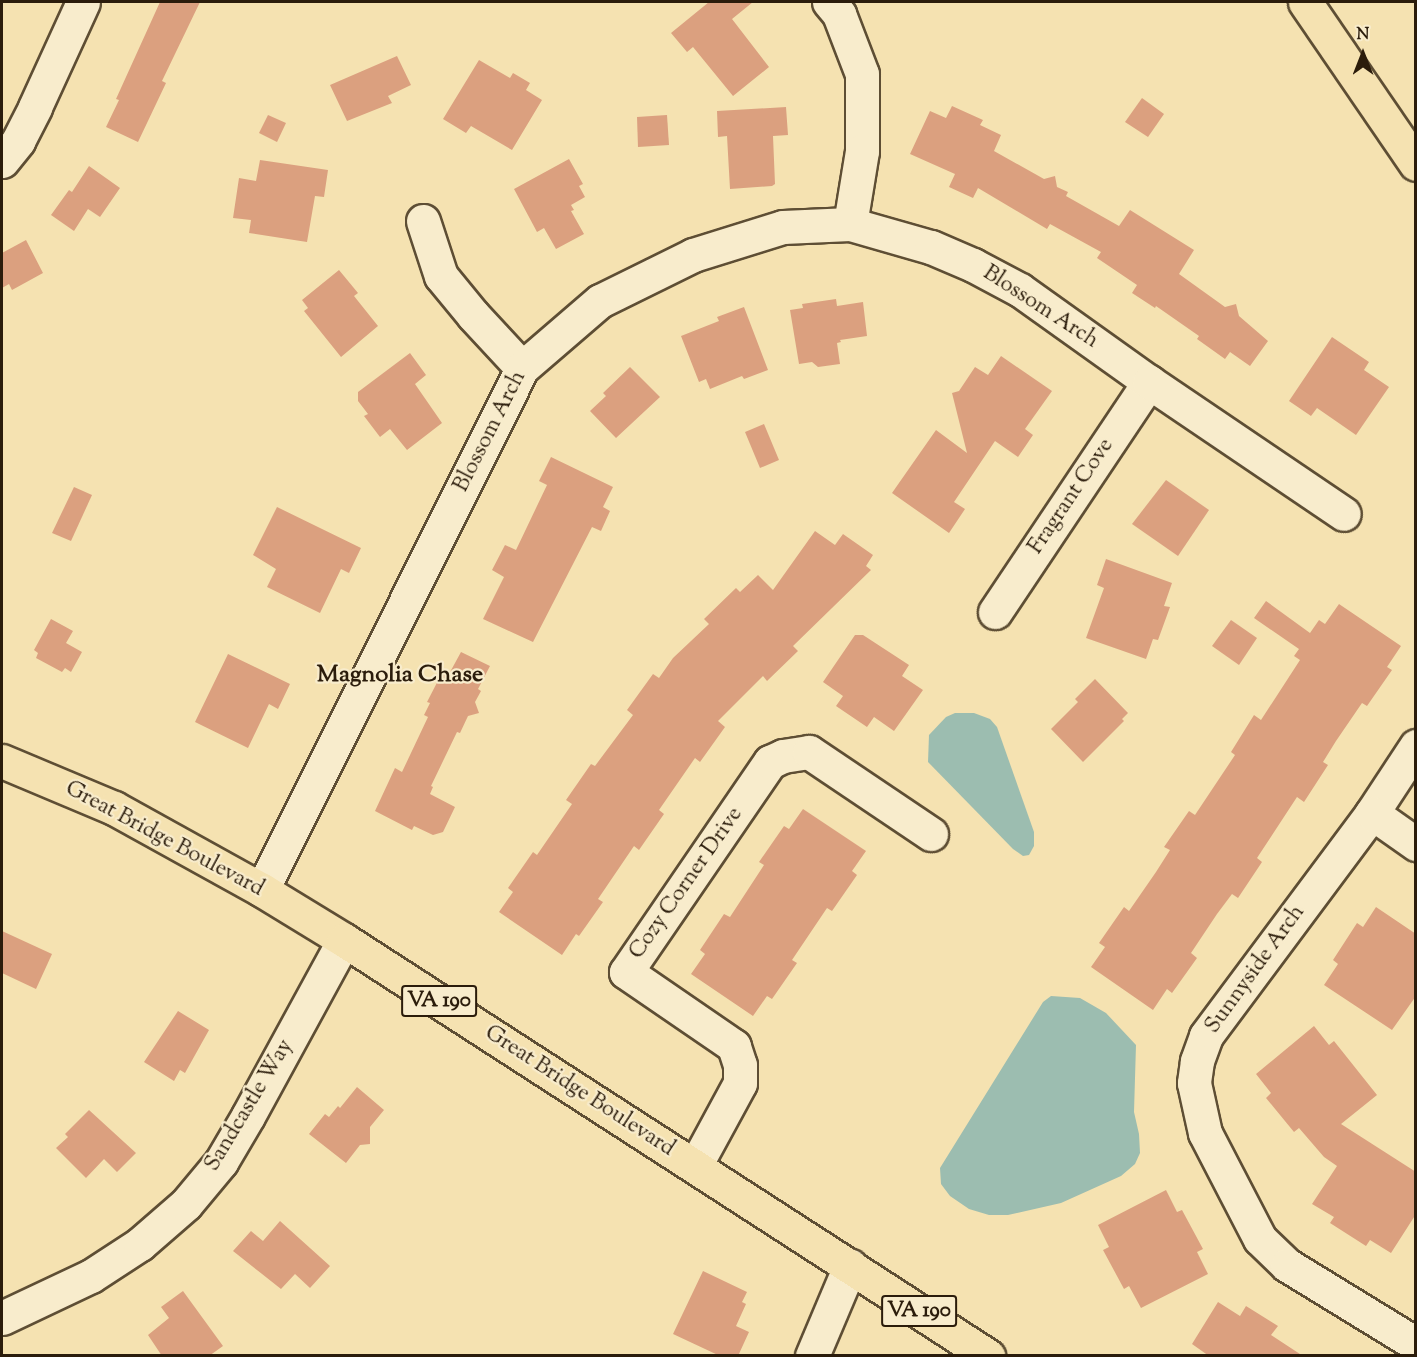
<!DOCTYPE html>
<html>
<head>
<meta charset="utf-8">
<style>
  body { margin:0 }
  #map { position:relative; width:1417px; height:1357px; overflow:hidden; background:#f5e2b1; font-family:"Sorts Mill Goudy",serif }
  div>[style] { position:absolute }
  [style*='--x'] { left:calc(var(--x)*1px); top:calc(var(--y)*1px); width:calc(var(--w)*1px); rotate:calc(var(--a)*1deg) }
  .water>* { inset:0; background:#9cbdb0 }
  .building>* { inset:0; background:#dba07f }
  .roads { filter:drop-shadow(2px 0 #5e4e34) drop-shadow(-2px 0 #5e4e34) drop-shadow(0 2px #5e4e34) drop-shadow(0 -2px #5e4e34) }
  .minor>* { height:33px; margin:-16.5px; padding:0 16.5px; transform-origin:16.5px; border-radius:16.5px; background:#f8eccc }
  .major>* { height:33px; margin:-16.5px; padding:0 16.5px; transform-origin:16.5px; border-radius:16.5px; background:#f5e2b1 }
  .highway>* { height:33px; margin:-16.5px; padding:0 16.5px; transform-origin:16.5px; border-radius:16.5px; background:#f5e2b1 }
  span { translate:-50% -50%; white-space:nowrap; text-align:center; line-height:1.15; -webkit-text-stroke:4.5px #f8eccc; paint-order:stroke }
  .shield-label span { padding:2px 4px; background:#f8eccc; border:2px solid; border-radius:4px; -webkit-text-stroke-width:0 }
  .shield-label { font-size:21px; color:#2b1c0b; font-weight:700 }
  .street-label { font-size:22px; color:#2b1c0b }
  .neighbourhood-label { font-size:24px; color:#2b1c0b; font-weight:700 }
  .frame { position:absolute; inset:0; border:3px solid #2b1c0b; pointer-events:none }
  .north { position:absolute; left:1333px; top:24px; width:60px; height:60px; -webkit-text-stroke:4px #f8eccc; paint-order:stroke; rotate:0deg; font-size:16px; font-weight:700; line-height:24px; text-align:center; color:#2b1c0b }
  .north::after { content:''; display:block; margin:auto; width:21px; height:27px; background:#2b1c0b; clip-path:polygon(50% 0,100% 100%,50% 72%,0 100%) }
</style>
</head>
<body>
<div id="map">
  <div class="water">
    <div style="clip-path:polygon(955px 713px,974px 713px,990px 719px,997px 727px,1034px 832px,1034px 846px,1029px 855px,1023px 856px,1013px 849px,928px 762px,929px 735px,946px 717px)"></div>
    <div style="clip-path:polygon(1051px 996px,1080px 998px,1106px 1013px,1136px 1045px,1134px 1112px,1139px 1134px,1140px 1153px,1135px 1164px,1121px 1176px,1061px 1203px,1008px 1215px,989px 1215px,969px 1209px,950px 1196px,941px 1184px,940px 1168px,1043px 1002px)"></div>
  </div>
  <div class="building">
    <div style="clip-path:polygon(160px 2px,200px 2px,162px 81px,166px 83px,138px 142px,106px 127px,119px 100px,116px 99px)"></div>
    <div style="clip-path:polygon(709px 2px,753px 2px,732px 19px,769px 67px,733px 96px,693px 47px,687px 52px,671px 33px)"></div>
    <div style="clip-path:polygon(397px 56px,411px 85px,388px 96px,392px 103px,347px 121px,330px 85px)"></div>
    <div style="clip-path:polygon(479px 60px,510px 78px,513px 73px,530px 83px,526px 90px,542px 100px,512px 150px,471px 126px,466px 133px,443px 119px)"></div>
    <div style="clip-path:polygon(1142px 98px,1164px 114px,1148px 137px,1125px 122px)"></div>
    <div style="clip-path:polygon(952px 106px,983px 120px,980px 125px,1001px 135px,994px 151px,1044px 179px,1055px 176px,1057px 187px,1068px 192px,1066px 196px,1119px 226px,1130px 210px,1194px 250px,1179px 274px,1225px 307px,1236px 304px,1239px 316px,1268px 341px,1250px 366px,1230px 352px,1225px 359px,1197px 339px,1199px 336px,1156px 306px,1155px 308px,1132px 293px,1137px 285px,1097px 258px,1101px 252px,1050px 224px,1047px 229px,978px 188px,973px 198px,949px 187px,955px 174px,910px 154px,930px 111px,946px 118px)"></div>
    <div style="clip-path:polygon(786px 107px,788px 135px,773px 136px,775px 184px,772px 186px,730px 189px,727px 136px,718px 137px,717px 111px)"></div>
    <div style="clip-path:polygon(268px 115px,286px 123px,277px 142px,259px 133px)"></div>
    <div style="clip-path:polygon(667px 115px,669px 145px,638px 147px,637px 117px)"></div>
    <div style="clip-path:polygon(569px 159px,583px 184px,579px 186px,585px 197px,571px 205px,574px 210px,571px 211px,584px 234px,556px 249px,544px 228px,537px 232px,514px 189px)"></div>
    <div style="clip-path:polygon(260px 160px,328px 170px,324px 197px,315px 196px,307px 242px,249px 233px,251px 220px,233px 218px,239px 178px,256px 181px)"></div>
    <div style="clip-path:polygon(89px 166px,120px 188px,100px 217px,88px 209px,74px 231px,51px 215px,69px 190px,72px 192px)"></div>
    <div style="clip-path:polygon(26px 240px,43px 273px,12px 290px,9px 284px,2px 288px,2px 253px)"></div>
    <div style="clip-path:polygon(339px 270px,358px 293px,354px 296px,378px 326px,341px 357px,304px 311px,308px 308px,302px 300px)"></div>
    <div style="clip-path:polygon(836px 299px,837px 306px,863px 302px,867px 336px,840px 340px,841px 342px,837px 343px,840px 364px,818px 367px,812px 362px,799px 364px,790px 310px,803px 308px,802px 304px)"></div>
    <div style="clip-path:polygon(744px 307px,768px 370px,744px 379px,742px 376px,710px 389px,706px 379px,699px 382px,681px 336px,719px 321px,717px 317px)"></div>
    <div style="clip-path:polygon(1332px 337px,1369px 362px,1364px 370px,1389px 387px,1356px 435px,1317px 408px,1311px 416px,1289px 401px)"></div>
    <div style="clip-path:polygon(410px 353px,426px 375px,415px 384px,442px 423px,407px 450px,390px 429px,380px 437px,364px 416px,368px 414px,358px 401px,358px 392px)"></div>
    <div style="clip-path:polygon(1001px 356px,1052px 391px,1025px 429px,1033px 435px,1018px 457px,995px 441px,954px 502px,965px 509px,949px 533px,892px 493px,936px 430px,967px 453px,952px 393px,959px 391px,975px 367px,988px 375px)"></div>
    <div style="clip-path:polygon(630px 367px,660px 397px,616px 438px,590px 411px,606px 396px,603px 393px)"></div>
    <div style="clip-path:polygon(764px 424px,779px 460px,760px 468px,745px 432px)"></div>
    <div style="clip-path:polygon(551px 457px,613px 487px,603px 507px,610px 511px,601px 531px,592px 527px,533px 642px,483px 619px,504px 577px,492px 570px,505px 545px,516px 550px,547px 485px,539px 481px)"></div>
    <div style="clip-path:polygon(1166px 480px,1209px 510px,1178px 556px,1132px 524px)"></div>
    <div style="clip-path:polygon(74px 487px,92px 495px,71px 541px,52px 533px)"></div>
    <div style="clip-path:polygon(277px 507px,361px 548px,349px 573px,341px 569px,320px 613px,267px 587px,276px 569px,253px 555px)"></div>
    <div style="clip-path:polygon(815px 531px,835px 545px,843px 534px,873px 555px,866px 566px,871px 570px,793px 646px,798px 651px,767px 681px,763px 676px,718px 721px,725px 727px,700px 762px,695px 758px,659px 810px,664px 814px,639px 850px,634px 846px,598px 899px,603px 902px,579px 936px,576px 934px,562px 955px,499px 912px,513px 892px,508px 888px,533px 852px,537px 855px,572px 804px,566px 800px,591px 764px,595px 766px,633px 715px,627px 710px,653px 674px,659px 678px,673px 658px,709px 624px,704px 619px,736px 588px,740px 592px,758px 575px,773px 590px)"></div>
    <div style="clip-path:polygon(1106px 559px,1172px 583px,1164px 606px,1170px 607px,1158px 640px,1153px 639px,1146px 659px,1086px 638px,1104px 588px,1097px 585px)"></div>
    <div style="clip-path:polygon(1266px 601px,1310px 633px,1319px 620px,1325px 624px,1339px 604px,1401px 646px,1387px 667px,1392px 670px,1367px 706px,1362px 703px,1336px 741px,1323px 762px,1328px 765px,1304px 802px,1297px 797px,1257px 858px,1262px 862px,1238px 898px,1232px 894px,1217px 914px,1191px 953px,1197px 958px,1172px 993px,1167px 989px,1153px 1010px,1091px 967px,1105px 947px,1099px 943px,1124px 907px,1129px 911px,1156px 872px,1170px 850px,1164px 847px,1189px 811px,1195px 815px,1235px 755px,1231px 752px,1254px 715px,1261px 720px,1300px 660px,1294px 656px,1299px 649px,1254px 618px)"></div>
    <div style="clip-path:polygon(51px 619px,73px 631px,66px 643px,82px 652px,71px 672px,65px 668px,62px 672px,36px 658px,38px 653px,34px 650px)"></div>
    <div style="clip-path:polygon(1231px 620px,1257px 638px,1239px 665px,1212px 646px)"></div>
    <div style="clip-path:polygon(855px 635px,863px 635px,909px 665px,902px 676px,923px 690px,894px 731px,874px 717px,867px 727px,836px 706px,843px 696px,823px 682px)"></div>
    <div style="clip-path:polygon(461px 652px,490px 666px,478px 689px,481px 691px,475px 702px,479px 713px,468px 716px,460px 733px,457px 732px,431px 786px,433px 787px,430px 794px,455px 807px,443px 832px,433px 835px,414px 826px,412px 830px,375px 811px,395px 768px,402px 772px,428px 717px,424px 715px,430px 703px,427px 702px,443px 671px,449px 674px)"></div>
    <div style="clip-path:polygon(228px 654px,290px 684px,278px 709px,269px 704px,248px 748px,195px 722px)"></div>
    <div style="clip-path:polygon(1095px 679px,1128px 713px,1122px 719px,1124px 721px,1083px 762px,1051px 729px,1078px 702px,1075px 699px)"></div>
    <div style="clip-path:polygon(803px 809px,866px 851px,852px 871px,857px 875px,832px 911px,827px 908px,792px 960px,797px 963px,772px 999px,767px 996px,753px 1016px,691px 974px,705px 954px,700px 950px,724px 914px,730px 917px,764px 865px,759px 862px,784px 826px,789px 829px)"></div>
    <div style="clip-path:polygon(1376px 907px,1416px 934px,1416px 996px,1392px 1030px,1324px 985px,1338px 964px,1333px 960px,1357px 923px,1363px 927px)"></div>
    <div style="clip-path:polygon(2px 931px,52px 954px,36px 989px,2px 973px)"></div>
    <div style="clip-path:polygon(178px 1011px,209px 1030px,185px 1073px,180px 1070px,174px 1081px,144px 1062px)"></div>
    <div style="clip-path:polygon(1314px 1026px,1329px 1045px,1334px 1041px,1377px 1095px,1341px 1124px,1416px 1172px,1416px 1214px,1391px 1253px,1370px 1240px,1366px 1246px,1330px 1223px,1334px 1217px,1312px 1204px,1337px 1166px,1324px 1157px,1299px 1128px,1294px 1132px,1266px 1098px,1271px 1093px,1256px 1074px)"></div>
    <div style="clip-path:polygon(357px 1087px,384px 1110px,370px 1127px,370px 1144px,360px 1145px,346px 1163px,309px 1134px,325px 1114px,329px 1117px,338px 1106px,340px 1108px)"></div>
    <div style="clip-path:polygon(89px 1110px,136px 1153px,117px 1172px,104px 1159px,86px 1178px,56px 1148px,68px 1137px,65px 1134px)"></div>
    <div style="clip-path:polygon(1166px 1190px,1177px 1212px,1182px 1210px,1203px 1249px,1197px 1252px,1208px 1274px,1141px 1308px,1129px 1286px,1124px 1289px,1103px 1250px,1109px 1247px,1098px 1225px)"></div>
    <div style="clip-path:polygon(280px 1221px,330px 1266px,310px 1288px,295px 1274px,281px 1289px,233px 1251px,251px 1231px,263px 1241px)"></div>
    <div style="clip-path:polygon(703px 1271px,747px 1292px,742px 1302px,746px 1304px,736px 1326px,749px 1332px,738px 1356px,720px 1356px,673px 1334px)"></div>
    <div style="clip-path:polygon(183px 1291px,223px 1346px,209px 1356px,162px 1356px,148px 1335px,169px 1318px,161px 1307px)"></div>
    <div style="clip-path:polygon(1218px 1302px,1240px 1316px,1246px 1306px,1278px 1326px,1271px 1335px,1303px 1356px,1209px 1356px,1192px 1344px)"></div>
  </div>
  <div class="roads">
    <div class="minor">
      <div style="--x:829;--y:2;--w:16;--a:50"></div>
      <div style="--x:839;--y:14;--w:64;--a:69"></div>
      <div style="--x:862;--y:74;--w:77;--a:90"></div>
      <div style="--x:862;--y:151;--w:74;--a:99.3"></div>
      <div style="--x:2;--y:161;--w:26;--a:-51"></div>
      <div style="--x:18;--y:141;--w:38;--a:-63"></div>
      <div style="--x:35;--y:107;--w:115;--a:-65.4"></div>
      <div style="--x:423;--y:221;--w:58;--a:71.9"></div>
      <div style="--x:441;--y:276;--w:50;--a:50.6"></div>
      <div style="--x:473;--y:315;--w:72;--a:47.2"></div>
      <div style="--x:995;--y:612;--w:277;--a:-56.2"></div>
      <div style="--x:1416;--y:746;--w:80;--a:123.3"></div>
      <div style="--x:1372;--y:813;--w:278;--a:126.7"></div>
      <div style="--x:1206;--y:1036;--w:27;--a:110"></div>
      <div style="--x:1197;--y:1061;--w:22;--a:98"></div>
      <div style="--x:1194;--y:1083;--w:51;--a:77.6"></div>
      <div style="--x:1205;--y:1133;--w:119;--a:62.6"></div>
      <div style="--x:1260;--y:1239;--w:37;--a:44"></div>
      <div style="--x:1287;--y:1265;--w:151;--a:31.5"></div>
      <div style="--x:1372;--y:813;--w:54;--a:35.2"></div>
      <div style="--x:262;--y:890;--w:583;--a:-63.52"></div>
      <div style="--x:522;--y:368;--w:103;--a:-40.7"></div>
      <div style="--x:600;--y:301;--w:104;--a:-26.3"></div>
      <div style="--x:693;--y:255;--w:94;--a:-17.3"></div>
      <div style="--x:783;--y:227;--w:67;--a:-2.6"></div>
      <div style="--x:850;--y:224;--w:84;--a:15.9"></div>
      <div style="--x:931;--y:247;--w:46;--a:23.2"></div>
      <div style="--x:973;--y:265;--w:53;--a:28"></div>
      <div style="--x:1020;--y:290;--w:158;--a:35.5"></div>
      <div style="--x:1149;--y:382;--w:235;--a:34.1"></div>
      <div style="--x:695;--y:1166;--w:94;--a:-61.5"></div>
      <div style="--x:740;--y:1083;--w:18;--a:-90"></div>
      <div style="--x:740;--y:1065;--w:20;--a:-108"></div>
      <div style="--x:734;--y:1046;--w:131;--a:-145.6"></div>
      <div style="--x:626;--y:972;--w:255;--a:-55.6"></div>
      <div style="--x:770;--y:762;--w:14;--a:-25"></div>
      <div style="--x:783;--y:756;--w:26;--a:-9"></div>
      <div style="--x:809;--y:752;--w:147;--a:33.9"></div>
      <div style="--x:2;--y:1318;--w:98;--a:-25.3"></div>
      <div style="--x:91;--y:1276;--w:59;--a:-33.1"></div>
      <div style="--x:140;--y:1244;--w:61;--a:-41"></div>
      <div style="--x:186;--y:1204;--w:55;--a:-50.2"></div>
      <div style="--x:221;--y:1162;--w:53;--a:-59.6"></div>
      <div style="--x:248;--y:1116;--w:200;--a:-61.4"></div>
      <div style="--x:812;--y:1356;--w:98;--a:-67.1"></div>
    </div>
    <div class="major">
      <div style="--x:2;--y:761;--w:121;--a:22.8"></div>
      <div style="--x:114;--y:808;--w:169;--a:29"></div>
      <div style="--x:262;--y:890;--w:96;--a:31.4"></div>
      <div style="--x:344;--y:940;--w:767;--a:32.86"></div>
    </div>
    <div class="highway">
      <div style="--x:1305;--y:2;--w:196;--a:55.6"></div>
    </div>
  </div>
  <div class="shield-label">
    <span style="left:439px;top:1001px">VA 190</span>
    <span style="left:919px;top:1311px">VA 190</span>
  </div>
  <div class="street-label">
    <span style="left:1040px;top:308px;rotate:33deg">Blossom Arch</span>
    <span style="left:491px;top:432px;rotate:-63deg">Blossom Arch</span>
    <span style="left:1072px;top:497px;rotate:-56deg">Fragrant Cove</span>
    <span style="left:164px;top:840px;rotate:28deg">Great Bridge Boulevard</span>
    <span style="left:687px;top:884px;rotate:-55deg">Cozy Corner Drive</span>
    <span style="left:1256px;top:970px;rotate:-54deg">Sunnyside Arch</span>
    <span style="left:579px;top:1092px;rotate:33deg">Great Bridge Boulevard</span>
    <span style="left:250px;top:1106px;rotate:-59deg">Sandcastle Way</span>
  </div>
  <div class="neighbourhood-label">
    <span style="left:400px;top:676px">Magnolia Chase</span>
  </div>
  <div class="frame"></div>
  <div class="north">N</div>
</div>
</body>
</html>
